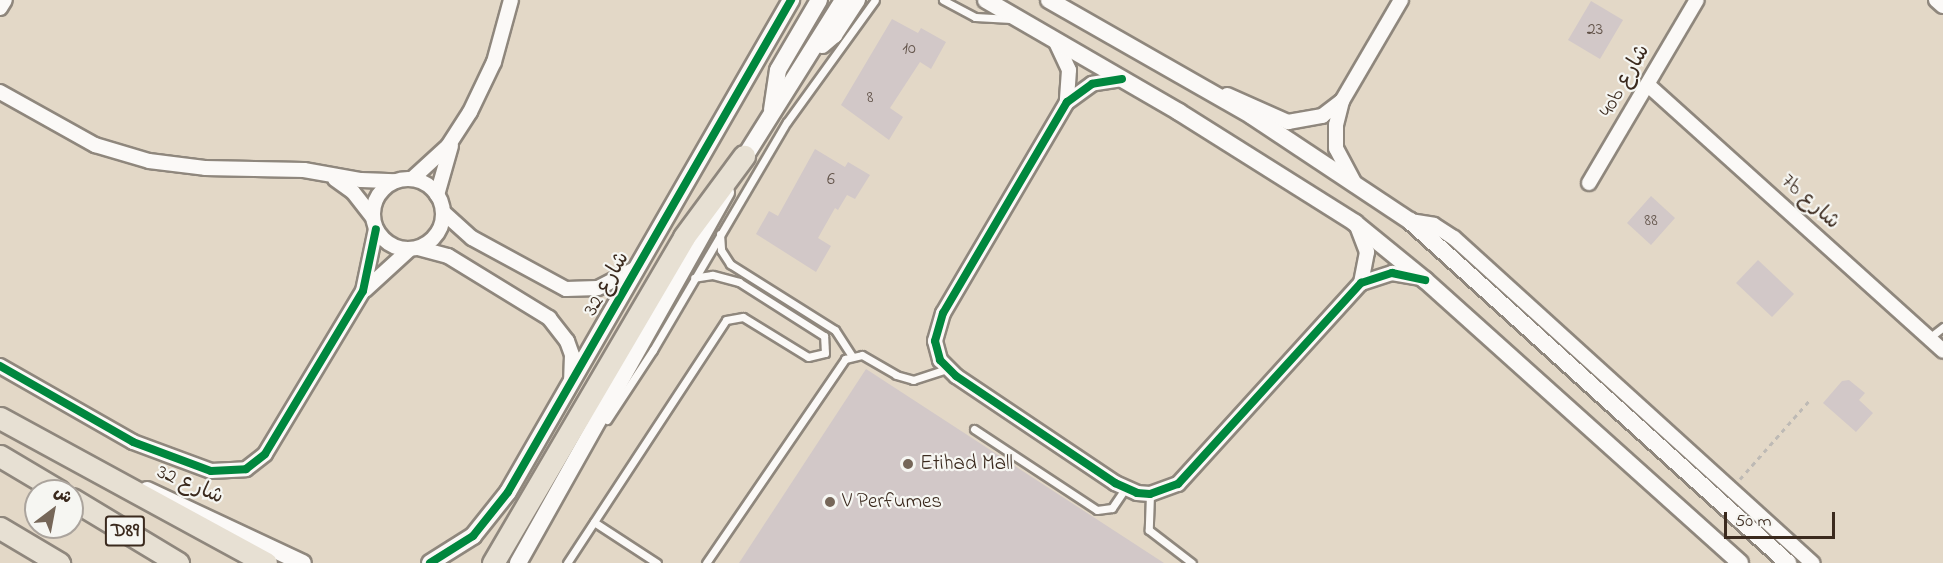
<!DOCTYPE html>
<html>
<head>
<meta charset="utf-8">
<style>
  body { margin:0 }
  #map { position:relative; width:1943px; height:563px; overflow:hidden; background:#e3d8c7; font-family:"Indie Flower","Playpen Sans Arabic",sans-serif }
  div>[style] { position:absolute }
  [style*='--x'] { left:calc(var(--x)*1px); top:calc(var(--y)*1px); width:calc(var(--w)*1px); rotate:calc(var(--a)*1deg) }
  .building>* { inset:0; background:#d2c8c8 }
  .path>* { height:3px; margin-top:-1.5px; transform-origin:0; background:repeating-linear-gradient(90deg,#bebab5 0 4.5px,transparent 0 9px) }
  .roads { filter:drop-shadow(2px 0 #8f877d) drop-shadow(-2px 0 #8f877d) drop-shadow(0 2px #8f877d) drop-shadow(0 -2px #8f877d) }
  .service>* { height:7px; margin:-3.5px; padding:0 3.5px; transform-origin:3.5px; border-radius:3.5px; background:#fbf9f7 }
  .minor>* { height:14px; margin:-7px; padding:0 7px; transform-origin:7px; border-radius:7px; background:#fbf9f7 }
  .minor>.ring { margin:-7px; padding:0; box-sizing:content-box; background:none; border:14px solid #fbf9f7; border-radius:50% }
  .tertiary>* { height:16px; margin:-8px; padding:0 8px; transform-origin:8px; border-radius:8px; background:#fbf9f7 }
  .trunk>* { height:21px; margin:-10.5px; padding:0 10.5px; transform-origin:10.5px; border-radius:10.5px; background:#e7e0d3 }
  .cycleway>* { height:8px; margin:-4px; padding:0 4px; transform-origin:4px; border-radius:4px; background:#00873e }
  .dots>* { width:16px; height:16px; translate:-50% -50%; box-sizing:border-box; border:3px solid #f6f6f2; border-radius:50% }
  span { translate:-50% -50%; white-space:nowrap; text-align:center; line-height:1.15; -webkit-text-stroke:4.5px #f6f6f2; paint-order:stroke }
  .number-label { font-size:18px; color:#615248 }
  .number-label span { -webkit-text-stroke-width:0 }
  .shield-label span { padding:2px 4px; background:#f6f6f2; border:2px solid; border-radius:4px; -webkit-text-stroke-width:0 }
  .shield-label { font-size:20px; color:#3b2a1e; font-weight:700 }
  .street-label { font-size:21px; color:#3b2a1e }
  .poi-label { font-size:21px; color:#3b2a1e }
  .left { translate:0 -50%; text-align:left }
  .north { position:absolute; left:24px; top:479px; width:60px; height:60px; box-sizing:border-box; background:#f6f6f2; border:2px solid #aba49d; border-radius:50%; rotate:32deg; font-size:16px; font-weight:700; line-height:24px; text-align:center; color:#3b2a1e }
  .north::after { content:''; display:block; margin:auto; width:21px; height:27px; background:#766759; clip-path:polygon(50% 0,100% 100%,50% 72%,0 100%) }
  .scale { position:absolute; left:1724px; top:512px; width:111px; height:27px; box-sizing:border-box; border:3px solid #3b2a1e; border-top:0; padding-left:8px; font-size:18px; line-height:21px; white-space:nowrap; color:#3b2a1e; -webkit-text-stroke:4px #f6f6f2; paint-order:stroke }
</style>
</head>
<body>
<div id="map">
  <div class="building">
    <div style="clip-path:polygon(1591px 1px,1623px 20px,1600px 59px,1568px 40px)"></div>
    <div style="clip-path:polygon(892px 19px,918px 33px,921px 28px,946px 42px,931px 69px,920px 62px,890px 108px,903px 117px,889px 140px,841px 105px)"></div>
    <div style="clip-path:polygon(815px 149px,845px 167px,848px 162px,870px 175px,855px 199px,847px 195px,838px 210px,835px 208px,818px 238px,831px 246px,816px 272px,756px 234px,769px 211px,778px 216px)"></div>
    <div style="clip-path:polygon(1651px 196px,1675px 218px,1651px 245px,1627px 223px)"></div>
    <div style="clip-path:polygon(1758px 260px,1794px 294px,1772px 317px,1736px 283px)"></div>
    <div style="clip-path:polygon(866px 369px,1164px 563px,739px 563px)"></div>
    <div style="clip-path:polygon(1849px 380px,1865px 393px,1859px 400px,1873px 413px,1856px 432px,1823px 403px,1842px 381px)"></div>
  </div>
  <div class="path">
    <div style="--x:1740;--y:479;--w:104;--a:-48.5"></div>
  </div>
  <div class="roads">
    <div class="service">
      <div style="--x:943;--y:0;--w:36;--a:28"></div>
      <div style="--x:975;--y:17;--w:36;--a:3"></div>
      <div style="--x:720;--y:234;--w:16;--a:86"></div>
      <div style="--x:721;--y:250;--w:17;--a:57"></div>
      <div style="--x:730;--y:264;--w:124;--a:32.2"></div>
      <div style="--x:835;--y:330;--w:30;--a:57"></div>
      <div style="--x:1929;--y:338;--w:18;--a:-38"></div>
      <div style="--x:607;--y:420;--w:84;--a:-56.7"></div>
      <div style="--x:653;--y:350;--w:264;--a:-59.6"></div>
      <div style="--x:787;--y:122;--w:150;--a:-54.2"></div>
      <div style="--x:974;--y:429;--w:147;--a:33.4"></div>
      <div style="--x:1097;--y:510;--w:15;--a:-8"></div>
      <div style="--x:1112;--y:508;--w:23;--a:-56"></div>
      <div style="--x:1150;--y:494;--w:36;--a:92"></div>
      <div style="--x:1149;--y:530;--w:54;--a:37.5"></div>
      <div style="--x:594;--y:522;--w:75;--a:33.1"></div>
      <div style="--x:567;--y:563;--w:290;--a:-56.8"></div>
      <div style="--x:726;--y:320;--w:17;--a:-10"></div>
      <div style="--x:743;--y:317;--w:76;--a:31.6"></div>
      <div style="--x:808;--y:357;--w:17;--a:-13"></div>
      <div style="--x:825;--y:353;--w:17;--a:-93"></div>
      <div style="--x:824;--y:336;--w:101;--a:-147.6"></div>
      <div style="--x:739;--y:282;--w:28;--a:-165"></div>
      <div style="--x:712;--y:275;--w:18;--a:171"></div>
      <div style="--x:706;--y:563;--w:247;--a:-55.7"></div>
      <div style="--x:845;--y:359;--w:17;--a:-13"></div>
      <div style="--x:862;--y:355;--w:39;--a:30"></div>
      <div style="--x:896;--y:375;--w:18;--a:16"></div>
      <div style="--x:913;--y:380;--w:36;--a:-18"></div>
    </div>
    <div class="minor">
      <div style="--x:1936;--y:0;--w:9;--a:41"></div>
      <div style="--x:0;--y:8;--w:9;--a:-58"></div>
      <div style="--x:1055;--y:40;--w:33;--a:65"></div>
      <div style="--x:1069;--y:70;--w:32;--a:94"></div>
      <div style="--x:1122;--y:79;--w:30;--a:171"></div>
      <div style="--x:1092;--y:84;--w:31;--a:144"></div>
      <div style="--x:1067;--y:102;--w:245;--a:120.4"></div>
      <div style="--x:943;--y:313;--w:29;--a:106"></div>
      <div style="--x:935;--y:341;--w:20;--a:75"></div>
      <div style="--x:940;--y:360;--w:23;--a:45"></div>
      <div style="--x:956;--y:376;--w:192;--a:33.9"></div>
      <div style="--x:1115;--y:483;--w:24;--a:24"></div>
      <div style="--x:1137;--y:493;--w:13;--a:4"></div>
      <div style="--x:1150;--y:494;--w:30;--a:-20"></div>
      <div style="--x:1178;--y:484;--w:272;--a:-47.7"></div>
      <div style="--x:1361;--y:283;--w:33;--a:-18"></div>
      <div style="--x:1392;--y:273;--w:28;--a:10"></div>
      <div style="--x:1648;--y:85;--w:397;--a:42"></div>
      <div style="--x:0;--y:92;--w:109;--a:29.2"></div>
      <div style="--x:95;--y:145;--w:56;--a:16.5"></div>
      <div style="--x:149;--y:161;--w:56;--a:7.1"></div>
      <div style="--x:205;--y:168;--w:99;--a:1.2"></div>
      <div style="--x:304;--y:170;--w:58;--a:10"></div>
      <div style="--x:361;--y:180;--w:34;--a:2"></div>
      <div style="--x:1227;--y:95;--w:67;--a:23.9"></div>
      <div style="--x:1288;--y:122;--w:35;--a:-10"></div>
      <div style="--x:1322;--y:116;--w:25;--a:-37"></div>
      <div class="ring" style="left:373px;top:179px;width:56px;height:56px"></div>
      <div style="--x:335;--y:179;--w:22;--a:36"></div>
      <div style="--x:353;--y:192;--w:31;--a:52"></div>
      <div style="--x:412;--y:179;--w:49;--a:-42.5"></div>
      <div style="--x:448;--y:146;--w:40;--a:-57.1"></div>
      <div style="--x:470;--y:112;--w:55;--a:-64.4"></div>
      <div style="--x:494;--y:62;--w:64;--a:-74.7"></div>
      <div style="--x:1354;--y:182;--w:38;--a:-118"></div>
      <div style="--x:1336;--y:148;--w:23;--a:-90"></div>
      <div style="--x:1336;--y:125;--w:25;--a:-76"></div>
      <div style="--x:1342;--y:101;--w:117;--a:-59.7"></div>
      <div style="--x:1589;--y:183;--w:212;--a:-59.5"></div>
      <div style="--x:437;--y:195;--w:51;--a:-74.1"></div>
      <div style="--x:443;--y:212;--w:39;--a:42"></div>
      <div style="--x:472;--y:238;--w:107;--a:28.5"></div>
      <div style="--x:566;--y:289;--w:32;--a:-2"></div>
      <div style="--x:598;--y:288;--w:42;--a:-27.2"></div>
      <div style="--x:1410;--y:221;--w:24;--a:9"></div>
      <div style="--x:1434;--y:225;--w:24;--a:33"></div>
      <div style="--x:1454;--y:238;--w:484;--a:42.2"></div>
      <div style="--x:1357;--y:226;--w:28;--a:69"></div>
      <div style="--x:1367;--y:252;--w:32;--a:101"></div>
      <div style="--x:418;--y:248;--w:31;--a:15"></div>
      <div style="--x:448;--y:256;--w:119;--a:31.5"></div>
      <div style="--x:549;--y:318;--w:29;--a:52"></div>
      <div style="--x:567;--y:341;--w:15;--a:70"></div>
      <div style="--x:572;--y:355;--w:25;--a:92"></div>
      <div style="--x:365;--y:290;--w:61;--a:-42.3"></div>
      <div style="--x:0;--y:366;--w:153;--a:29.7"></div>
      <div style="--x:133;--y:442;--w:83;--a:20.4"></div>
      <div style="--x:211;--y:471;--w:35;--a:-3"></div>
      <div style="--x:246;--y:469;--w:24;--a:-38"></div>
      <div style="--x:265;--y:454;--w:190;--a:-59"></div>
      <div style="--x:363;--y:291;--w:63;--a:-78.2"></div>
    </div>
    <div class="tertiary">
      <div style="--x:986;--y:0;--w:223;--a:30.1"></div>
      <div style="--x:1179;--y:112;--w:208;--a:32.2"></div>
      <div style="--x:1355;--y:223;--w:90;--a:39.2"></div>
      <div style="--x:1425;--y:280;--w:423;--a:41.9"></div>
      <div style="--x:1049;--y:0;--w:234;--a:29.7"></div>
      <div style="--x:1252;--y:116;--w:190;--a:33.6"></div>
      <div style="--x:1410;--y:221;--w:510;--a:42.14"></div>
      <div style="--x:822;--y:45;--w:16;--a:-40"></div>
      <div style="--x:834;--y:35;--w:42;--a:-56.7"></div>
      <div style="--x:772;--y:110;--w:40;--a:-81.5"></div>
      <div style="--x:778;--y:70;--w:81;--a:-59.6"></div>
      <div style="--x:739;--y:166;--w:196;--a:-57.9"></div>
      <div style="--x:147;--y:490;--w:172;--a:25.1"></div>
      <div style="--x:430;--y:563;--w:51;--a:-32.1"></div>
      <div style="--x:473;--y:536;--w:56;--a:-51.5"></div>
      <div style="--x:508;--y:492;--w:568;--a:-60.09"></div>
      <div style="--x:518;--y:563;--w:425;--a:-60.7"></div>
    </div>
    <div class="trunk">
      <div style="--x:0;--y:418;--w:303;--a:28.6"></div>
      <div style="--x:0;--y:456;--w:69;--a:30.7"></div>
      <div style="--x:72;--y:499;--w:124;--a:31.1"></div>
      <div style="--x:0;--y:528;--w:69;--a:30.7"></div>
      <div style="--x:493;--y:563;--w:378;--a:-59.6"></div>
      <div style="--x:684;--y:237;--w:101;--a:-53.5"></div>
    </div>
  </div>
  <div class="cycleway">
    <div style="--x:1122;--y:79;--w:30;--a:171"></div>
    <div style="--x:1092;--y:84;--w:31;--a:144"></div>
    <div style="--x:1067;--y:102;--w:245;--a:120.4"></div>
    <div style="--x:943;--y:313;--w:29;--a:106"></div>
    <div style="--x:935;--y:341;--w:20;--a:75"></div>
    <div style="--x:940;--y:360;--w:23;--a:45"></div>
    <div style="--x:956;--y:376;--w:192;--a:33.9"></div>
    <div style="--x:1115;--y:483;--w:24;--a:24"></div>
    <div style="--x:1137;--y:493;--w:13;--a:4"></div>
    <div style="--x:1150;--y:494;--w:30;--a:-20"></div>
    <div style="--x:1178;--y:484;--w:272;--a:-47.7"></div>
    <div style="--x:1361;--y:283;--w:33;--a:-18"></div>
    <div style="--x:1392;--y:273;--w:34;--a:12"></div>
    <div style="--x:0;--y:366;--w:153;--a:29.7"></div>
    <div style="--x:133;--y:442;--w:83;--a:20.4"></div>
    <div style="--x:211;--y:471;--w:35;--a:-3"></div>
    <div style="--x:246;--y:469;--w:24;--a:-38"></div>
    <div style="--x:265;--y:454;--w:190;--a:-59"></div>
    <div style="--x:363;--y:291;--w:63;--a:-78.2"></div>
    <div style="--x:430;--y:563;--w:51;--a:-32.1"></div>
    <div style="--x:473;--y:536;--w:56;--a:-51.5"></div>
    <div style="--x:508;--y:492;--w:568;--a:-60.09"></div>
  </div>
  <div class="dots">
    <div style="left:908px;top:464px;background:#766759"></div>
    <div style="left:830px;top:502px;background:#766759"></div>
  </div>
  <div class="number-label">
    <span style="left:1595px;top:30px">23</span>
    <span style="left:909px;top:49px">10</span>
    <span style="left:870px;top:98px">8</span>
    <span style="left:831px;top:180px">6</span>
    <span style="left:1651px;top:221px">88</span>
  </div>
  <div class="shield-label">
    <span style="left:125px;top:531px">D89</span>
  </div>
  <div class="street-label">
    <span style="left:1625px;top:81px;rotate:-60deg">40b شارع</span>
    <span style="left:1810px;top:202px;rotate:42deg">7b شارع</span>
    <span style="left:607px;top:284px;rotate:-60deg">شارع 32</span>
    <span style="left:190px;top:485px;rotate:23deg">شارع 32</span>
  </div>
  <div class="poi-label">
    <span class="left" style="left:920px;top:464px">Etihad Mall</span>
    <span class="left" style="left:842px;top:502px">V Perfumes</span>
  </div>
  <div class="north">ش</div>
  <div class="scale">50 m</div>
</div>
</body>
</html>
